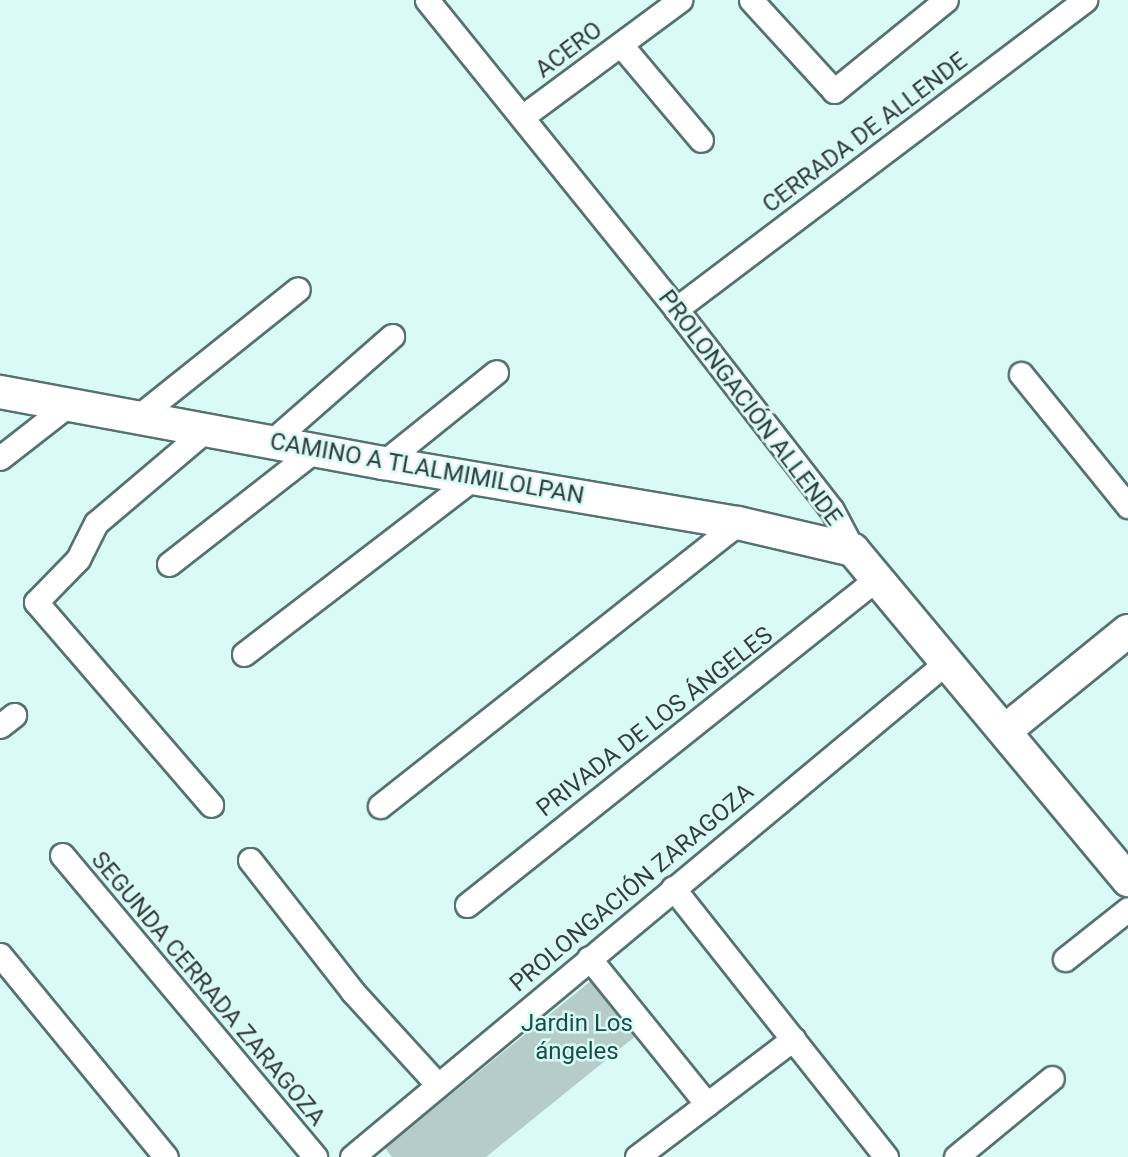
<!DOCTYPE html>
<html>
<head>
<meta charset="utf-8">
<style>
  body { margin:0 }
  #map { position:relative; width:1128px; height:1157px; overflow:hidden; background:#dafaf6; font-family:Roboto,sans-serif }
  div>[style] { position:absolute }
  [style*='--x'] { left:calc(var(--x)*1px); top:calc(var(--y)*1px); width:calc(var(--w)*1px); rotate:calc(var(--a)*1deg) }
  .green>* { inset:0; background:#b5ccc9 }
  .roads { filter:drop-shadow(2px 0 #567270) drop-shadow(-2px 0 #567270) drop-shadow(0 2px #567270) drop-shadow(0 -2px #567270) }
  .street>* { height:23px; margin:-11.5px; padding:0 11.5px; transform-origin:11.5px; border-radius:11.5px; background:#fff }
  .secondary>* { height:32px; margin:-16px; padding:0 16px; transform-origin:16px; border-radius:16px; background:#fff }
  span { translate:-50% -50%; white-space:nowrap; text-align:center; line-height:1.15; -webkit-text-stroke:5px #dafaf6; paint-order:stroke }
  .street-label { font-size:24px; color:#323e3d }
  .park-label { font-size:24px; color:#174e4a }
</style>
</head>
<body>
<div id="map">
  <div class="green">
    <div style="clip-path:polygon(592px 980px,637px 1035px,486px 1157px,392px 1157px,385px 1148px)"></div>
  </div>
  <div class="roads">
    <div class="street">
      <div style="--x:427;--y:0;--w:397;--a:51.1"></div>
      <div style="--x:676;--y:309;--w:254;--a:52.2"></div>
      <div style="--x:832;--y:510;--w:45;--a:62.3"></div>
      <div style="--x:751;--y:0;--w:123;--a:47.6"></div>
      <div style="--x:834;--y:91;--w:144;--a:-39.1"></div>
      <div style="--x:621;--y:45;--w:124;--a:49.9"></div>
      <div style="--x:522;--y:117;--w:197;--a:-36.5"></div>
      <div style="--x:676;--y:309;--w:513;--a:-37.07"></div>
      <div style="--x:1021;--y:374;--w:170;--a:51"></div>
      <div style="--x:139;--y:416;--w:203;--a:-38.6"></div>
      <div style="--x:207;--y:429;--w:145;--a:139.7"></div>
      <div style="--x:96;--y:523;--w:40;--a:116.6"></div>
      <div style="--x:78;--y:559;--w:60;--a:134.3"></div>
      <div style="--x:36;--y:602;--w:268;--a:49.2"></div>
      <div style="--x:271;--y:442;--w:161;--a:-41.2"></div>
      <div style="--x:0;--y:458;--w:88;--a:-38"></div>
      <div style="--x:383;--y:463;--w:145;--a:-38.8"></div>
      <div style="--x:169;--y:564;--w:185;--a:-38"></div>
      <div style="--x:244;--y:654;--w:291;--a:-37.5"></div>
      <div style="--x:0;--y:726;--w:18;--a:-38"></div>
      <div style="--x:380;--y:806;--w:456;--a:-38.3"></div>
      <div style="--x:62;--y:855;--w:394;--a:50"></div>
      <div style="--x:250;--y:860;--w:167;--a:52"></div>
      <div style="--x:353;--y:992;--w:126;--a:47.6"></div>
      <div style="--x:673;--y:888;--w:343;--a:51.6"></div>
      <div style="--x:467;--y:905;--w:522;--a:-38.54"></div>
      <div style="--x:0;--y:955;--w:261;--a:50.6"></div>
      <div style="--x:589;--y:958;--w:188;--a:51.1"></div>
      <div style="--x:1065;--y:959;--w:80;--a:-38.4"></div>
      <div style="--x:352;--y:1157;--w:775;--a:-39.77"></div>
      <div style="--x:637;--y:1157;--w:196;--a:-37.1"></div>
      <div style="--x:956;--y:1157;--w:124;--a:-39.5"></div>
    </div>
    <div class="secondary">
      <div style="--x:0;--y:392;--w:390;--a:10.5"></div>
      <div style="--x:383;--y:463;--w:360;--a:9.6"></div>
      <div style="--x:738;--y:523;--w:118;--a:13.2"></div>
      <div style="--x:853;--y:550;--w:430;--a:50.2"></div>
      <div style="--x:1006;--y:730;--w:157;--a:-39.1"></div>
    </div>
  </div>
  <div class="street-label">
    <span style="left:569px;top:50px;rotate:-37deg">ACERO</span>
    <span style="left:865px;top:133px;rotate:-37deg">CERRADA DE ALLENDE</span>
    <span style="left:750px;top:408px;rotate:53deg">PROLONGACIÓN ALLENDE</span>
    <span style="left:427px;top:469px;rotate:10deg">CAMINO A TLALMIMILOLPAN</span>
    <span style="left:655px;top:722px;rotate:-38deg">PRIVADA DE LOS ÁNGELES</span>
    <span style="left:632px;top:888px;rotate:-40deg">PROLONGACIÓN ZARAGOZA</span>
    <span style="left:208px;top:989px;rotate:50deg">SEGUNDA CERRADA ZARAGOZA</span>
  </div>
  <div class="park-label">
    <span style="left:577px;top:1038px">Jardin Los<br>ángeles</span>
  </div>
</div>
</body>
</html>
